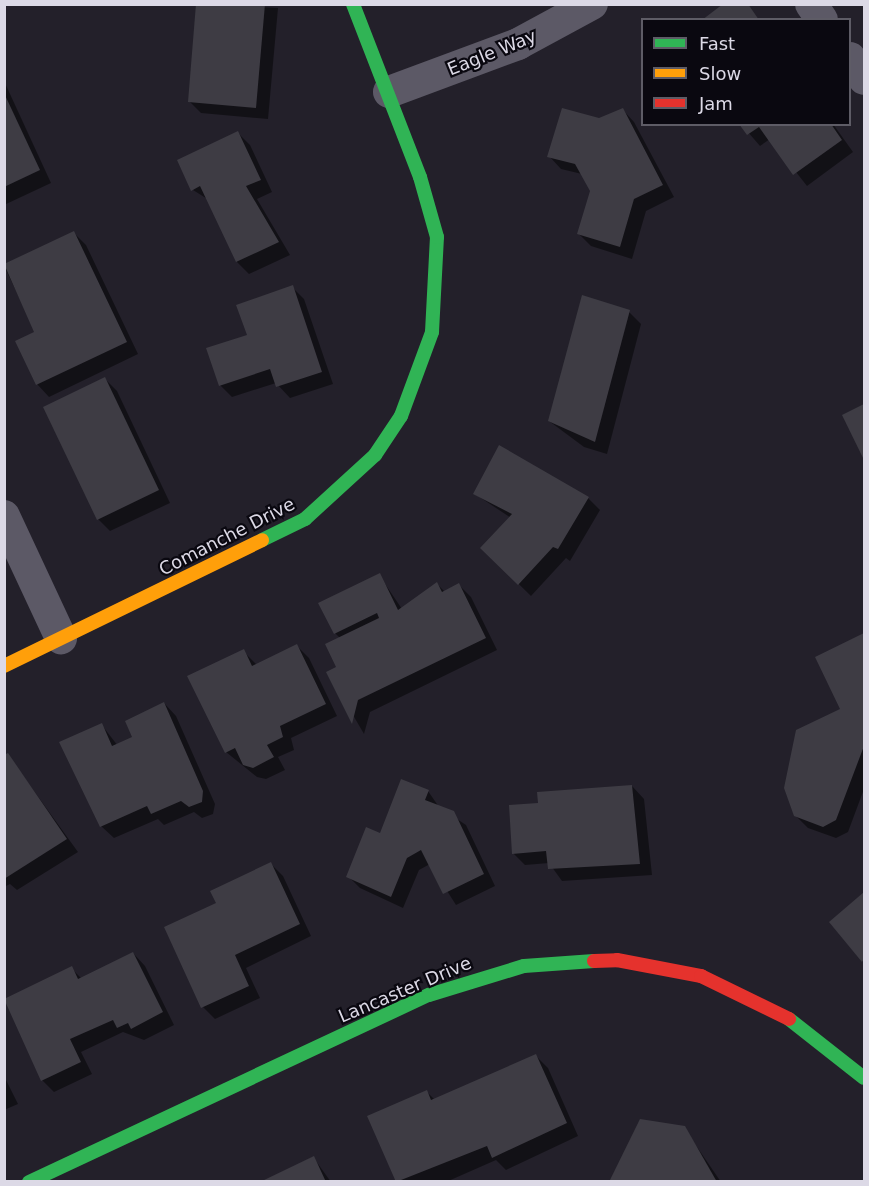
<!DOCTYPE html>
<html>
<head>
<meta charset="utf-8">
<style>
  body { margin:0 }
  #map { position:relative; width:869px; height:1186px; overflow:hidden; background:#23202a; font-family:"DejaVu Sans",sans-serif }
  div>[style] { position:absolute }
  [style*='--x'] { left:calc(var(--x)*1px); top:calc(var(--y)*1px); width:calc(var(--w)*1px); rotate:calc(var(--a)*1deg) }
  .shadow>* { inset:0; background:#0007 }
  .building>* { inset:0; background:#3e3c44 }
  .street>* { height:32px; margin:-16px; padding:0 16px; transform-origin:16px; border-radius:16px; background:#5c5966 }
  .fast>* { height:14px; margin:-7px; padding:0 7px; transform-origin:7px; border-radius:7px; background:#30b455 }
  .slow>* { height:14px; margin:-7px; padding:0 7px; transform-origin:7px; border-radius:7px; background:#ff9f0a }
  .jam>* { height:14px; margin:-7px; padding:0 7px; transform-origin:7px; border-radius:7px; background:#e5322d }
  span { translate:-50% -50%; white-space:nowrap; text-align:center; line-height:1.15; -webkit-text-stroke:4.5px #0a0810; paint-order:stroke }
  .street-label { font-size:18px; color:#dcd9e6 }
  .frame { position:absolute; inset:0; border:6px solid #dcd9e6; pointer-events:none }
  .legend { position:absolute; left:641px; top:18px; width:210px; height:108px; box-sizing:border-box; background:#0a0810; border:2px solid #5e5c66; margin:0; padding:8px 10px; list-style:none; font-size:18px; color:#dcd9e6 }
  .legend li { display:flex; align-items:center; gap:12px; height:30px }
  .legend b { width:30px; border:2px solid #5e5c66 }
</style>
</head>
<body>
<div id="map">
  <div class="shadow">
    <div style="clip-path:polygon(197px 4px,278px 8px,268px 119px,201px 113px,189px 101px)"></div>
    <div style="clip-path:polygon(4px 81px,51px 183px,4px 205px)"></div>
    <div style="clip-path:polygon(622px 109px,634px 122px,674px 197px,646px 211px,632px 259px,591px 246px,578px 233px,591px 191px,582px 174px,561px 169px,549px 156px)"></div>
    <div style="clip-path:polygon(741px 124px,833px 124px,853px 152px,807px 186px,770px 139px,760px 146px)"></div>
    <div style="clip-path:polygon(238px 133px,250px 145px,272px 192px,257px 199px,290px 255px,249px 274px,237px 262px,209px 200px,193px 190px)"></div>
    <div style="clip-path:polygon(74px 233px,86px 245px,138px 354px,49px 397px,37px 384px,36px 332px,4px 266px)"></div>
    <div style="clip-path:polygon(292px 287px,304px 299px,333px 384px,290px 398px,276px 383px,232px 397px,220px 385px)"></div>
    <div style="clip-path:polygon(629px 312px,641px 324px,607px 454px,584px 447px,549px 421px)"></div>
    <div style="clip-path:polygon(105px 379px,117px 391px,170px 503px,110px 531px,98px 519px)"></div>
    <div style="clip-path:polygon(864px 406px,864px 456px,844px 415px)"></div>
    <div style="clip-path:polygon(475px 494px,588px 498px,600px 510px,570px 561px,566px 558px,531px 596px,482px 548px,511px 518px)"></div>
    <div style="clip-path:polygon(379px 575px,402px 609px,437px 584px,445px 592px,459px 585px,471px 597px,497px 650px,370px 712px,364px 734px,328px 672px,338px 668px,341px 639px,335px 633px)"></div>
    <div style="clip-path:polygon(864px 635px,864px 789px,848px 832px,836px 838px,808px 828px,795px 815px,842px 710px,817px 658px)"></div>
    <div style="clip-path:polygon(297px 646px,309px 658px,337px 716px,291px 738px,294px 750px,278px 757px,285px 770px,266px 779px,257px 777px,226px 752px,243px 651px,257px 665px)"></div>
    <div style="clip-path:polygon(164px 703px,176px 716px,215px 804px,213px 814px,202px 818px,194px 812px,164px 825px,158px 819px,114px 838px,101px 826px,101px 724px,118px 746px,134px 737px)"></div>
    <div style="clip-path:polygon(8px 755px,78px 852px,17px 890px,10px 884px,4px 887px)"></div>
    <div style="clip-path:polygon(632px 786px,644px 799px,652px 875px,562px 881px,549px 863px,525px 865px,513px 853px,539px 804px)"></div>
    <div style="clip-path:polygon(428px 791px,439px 807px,466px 825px,495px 886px,456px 905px,430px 864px,419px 870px,403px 908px,360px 888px,348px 876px)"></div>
    <div style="clip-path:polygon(271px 864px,283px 876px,311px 936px,246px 968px,260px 998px,215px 1019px,203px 1007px,218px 904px)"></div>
    <div style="clip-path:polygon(864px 894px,864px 963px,831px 922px)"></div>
    <div style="clip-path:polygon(133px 953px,145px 966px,174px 1025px,144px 1040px,123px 1032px,81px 1052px,92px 1074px,54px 1092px,42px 1080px,5px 1000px,71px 968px,82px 979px)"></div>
    <div style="clip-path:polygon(536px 1056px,548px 1068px,578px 1136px,506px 1170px,496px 1160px,446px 1182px,398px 1182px,369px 1117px,426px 1091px,435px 1100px)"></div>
    <div style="clip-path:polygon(4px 1076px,18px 1104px,4px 1110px)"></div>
    <div style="clip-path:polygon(684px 1128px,721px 1182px,611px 1182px)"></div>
    <div style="clip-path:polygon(313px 1157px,331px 1182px,263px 1182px)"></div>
  </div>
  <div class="building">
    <div style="clip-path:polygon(196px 4px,265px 4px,256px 108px,188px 102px)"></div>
    <div style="clip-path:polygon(723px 4px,748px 4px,759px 20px,702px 20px)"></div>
    <div style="clip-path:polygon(4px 93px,40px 170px,4px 187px)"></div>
    <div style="clip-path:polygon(562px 108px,599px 118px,623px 108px,663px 185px,634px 199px,620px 247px,577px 234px,590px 191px,575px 164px,547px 157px)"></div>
    <div style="clip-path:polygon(739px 124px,831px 124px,842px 140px,793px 175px,759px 127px,747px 135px)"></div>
    <div style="clip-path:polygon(238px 131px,261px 180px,246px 186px,279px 242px,236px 262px,200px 186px,191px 191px,177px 160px)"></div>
    <div style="clip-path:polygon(74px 231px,127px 342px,36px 385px,15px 341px,34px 332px,4px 264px)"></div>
    <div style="clip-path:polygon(293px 285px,322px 372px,276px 387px,270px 369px,219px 386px,206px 348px,247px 335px,236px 305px)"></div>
    <div style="clip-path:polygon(582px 295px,630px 310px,595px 442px,548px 421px)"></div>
    <div style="clip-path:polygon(105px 377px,159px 490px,97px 520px,43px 407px)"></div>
    <div style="clip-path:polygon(864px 404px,864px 460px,842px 415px)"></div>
    <div style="clip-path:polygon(499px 445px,589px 497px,558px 549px,553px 547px,518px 585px,480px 548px,512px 514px,473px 494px)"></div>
    <div style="clip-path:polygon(380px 573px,398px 610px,437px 582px,442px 592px,459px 583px,486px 638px,358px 700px,352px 724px,326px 672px,336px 667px,325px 644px,379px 618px,377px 613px,334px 634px,318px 603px)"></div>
    <div style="clip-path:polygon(864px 633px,864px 746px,836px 820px,823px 827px,794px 816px,784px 788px,796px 730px,840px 709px,815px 657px)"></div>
    <div style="clip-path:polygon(297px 644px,326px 704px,280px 726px,283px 737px,267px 745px,274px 757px,253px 768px,243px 765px,235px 748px,225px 753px,187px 676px,244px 649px,252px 666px)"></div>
    <div style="clip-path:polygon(164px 702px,203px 791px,202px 802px,189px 807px,181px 801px,151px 814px,147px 806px,100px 827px,59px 742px,102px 723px,112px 746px,132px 737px,125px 721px)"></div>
    <div style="clip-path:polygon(8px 753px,67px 839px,4px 879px,4px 755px)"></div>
    <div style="clip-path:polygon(401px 779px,429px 790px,425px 800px,454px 811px,484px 874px,443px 894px,421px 850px,407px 858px,391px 897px,346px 877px,366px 827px,380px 833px)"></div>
    <div style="clip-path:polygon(632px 785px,640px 864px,548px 869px,546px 851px,512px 854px,509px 805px,538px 803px,537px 792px)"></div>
    <div style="clip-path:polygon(271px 862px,300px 924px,235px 955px,249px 986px,201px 1008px,164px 927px,216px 903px,210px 891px)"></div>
    <div style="clip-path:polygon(864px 892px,864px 959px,862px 962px,829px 922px)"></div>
    <div style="clip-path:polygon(133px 952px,163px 1012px,131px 1029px,128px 1023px,117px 1028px,113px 1020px,70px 1039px,81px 1062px,41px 1081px,4px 999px,72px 966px,78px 979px)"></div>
    <div style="clip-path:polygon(536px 1054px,567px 1123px,492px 1158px,487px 1146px,396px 1182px,367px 1116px,427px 1090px,431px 1100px)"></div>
    <div style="clip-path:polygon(640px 1119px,685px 1126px,717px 1182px,609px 1182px)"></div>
    <div style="clip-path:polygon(314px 1156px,326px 1182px,260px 1182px)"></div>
  </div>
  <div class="street">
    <div style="--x:811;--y:4;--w:19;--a:55"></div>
    <div style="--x:850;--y:58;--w:25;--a:56"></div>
    <div style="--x:389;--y:92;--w:138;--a:-20.4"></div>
    <div style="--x:518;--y:44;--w:84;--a:-28.4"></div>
    <div style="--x:4;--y:516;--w:135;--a:65"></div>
  </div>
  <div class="fast">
    <div style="--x:262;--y:540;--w:48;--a:-26"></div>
    <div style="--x:305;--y:519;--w:95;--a:-42.4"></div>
    <div style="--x:375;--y:455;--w:47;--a:-56.3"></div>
    <div style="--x:401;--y:416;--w:90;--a:-69.7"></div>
    <div style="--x:432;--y:332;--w:95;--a:-87"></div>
    <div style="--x:437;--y:237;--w:62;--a:-105.8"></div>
    <div style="--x:420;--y:177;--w:186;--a:-111.2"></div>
    <div style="--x:789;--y:1019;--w:95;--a:38.2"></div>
    <div style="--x:29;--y:1182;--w:442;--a:-25.1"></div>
    <div style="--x:429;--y:995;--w:99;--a:-17"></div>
    <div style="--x:524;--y:966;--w:70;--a:-4.1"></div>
  </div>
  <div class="slow">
    <div style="--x:4;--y:666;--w:287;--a:-26"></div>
  </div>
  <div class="jam">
    <div style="--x:594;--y:961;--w:23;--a:-2"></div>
    <div style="--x:617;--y:960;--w:86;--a:10.8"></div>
    <div style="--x:701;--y:976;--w:98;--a:26"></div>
  </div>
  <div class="street-label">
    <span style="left:492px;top:53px;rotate:-22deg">Eagle Way</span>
    <span style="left:227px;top:537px;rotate:-27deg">Comanche Drive</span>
    <span style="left:405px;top:990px;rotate:-23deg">Lancaster Drive</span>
  </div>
  <div class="frame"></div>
  <ul class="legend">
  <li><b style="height:8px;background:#30b455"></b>Fast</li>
  <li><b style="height:8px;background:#ff9f0a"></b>Slow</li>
  <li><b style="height:8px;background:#e5322d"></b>Jam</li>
  </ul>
</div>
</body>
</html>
